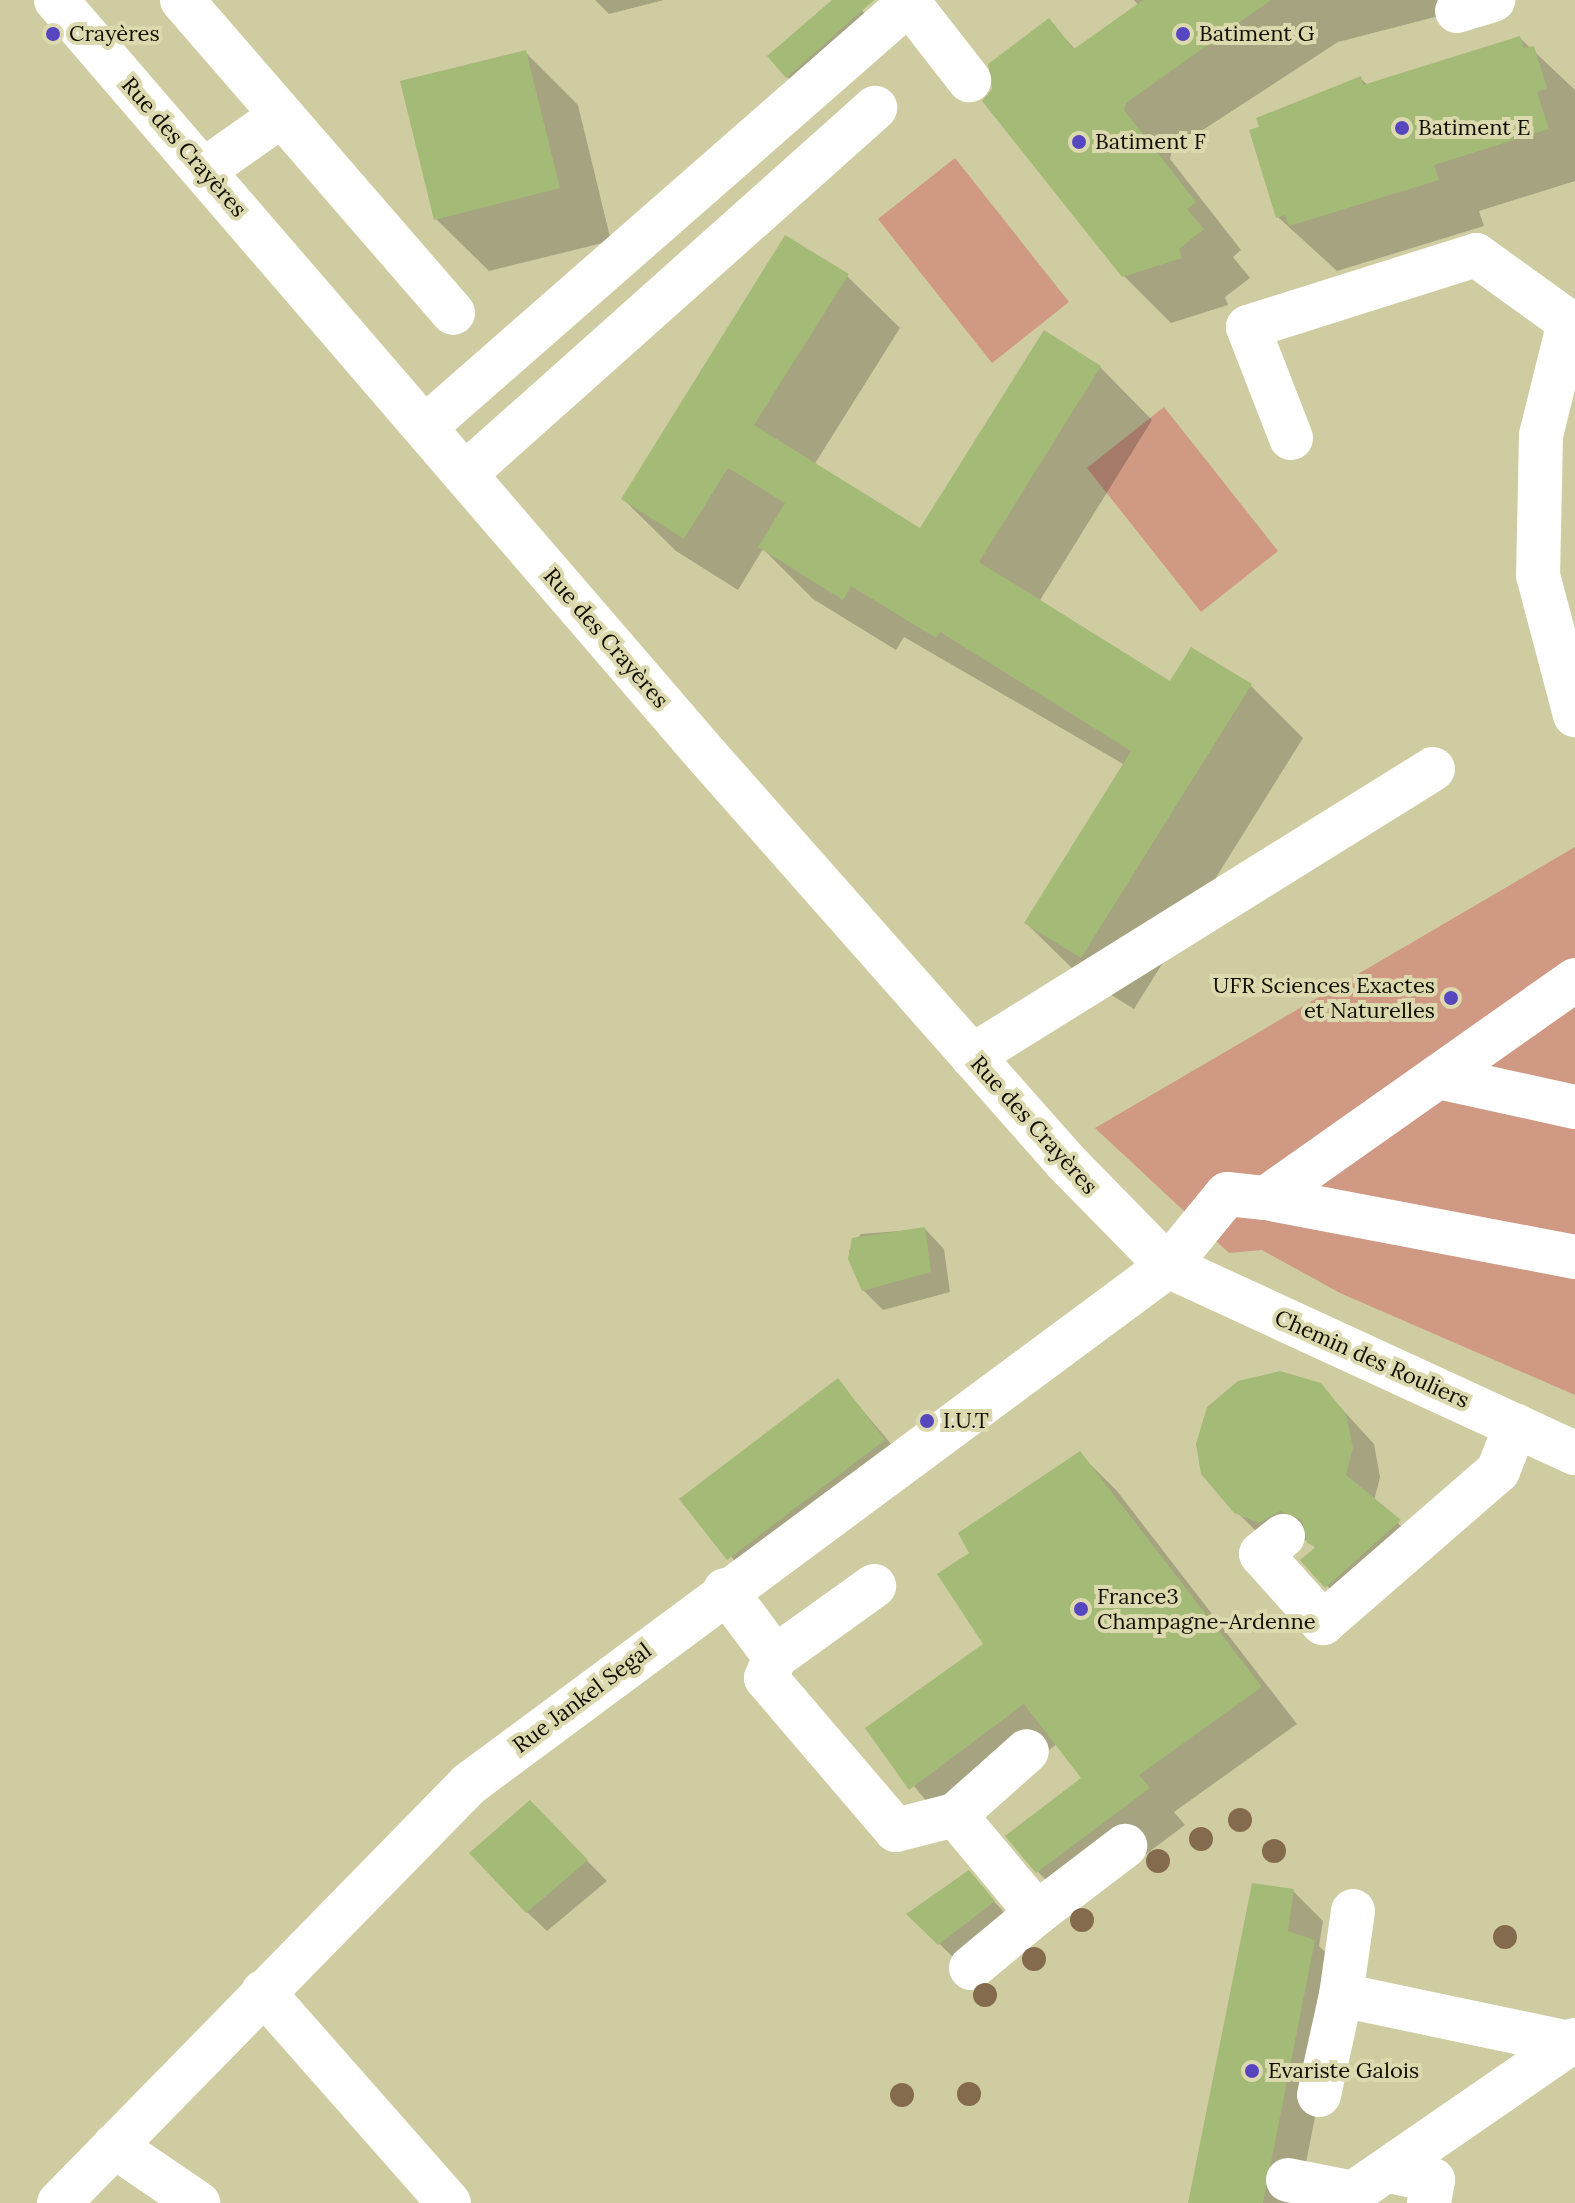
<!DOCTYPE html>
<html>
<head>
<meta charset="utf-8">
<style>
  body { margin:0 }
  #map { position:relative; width:1575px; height:2203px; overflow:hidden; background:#d0cca2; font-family:Lora,serif }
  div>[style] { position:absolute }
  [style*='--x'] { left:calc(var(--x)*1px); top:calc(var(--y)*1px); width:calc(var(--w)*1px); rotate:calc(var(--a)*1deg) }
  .green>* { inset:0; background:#cf9983 }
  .shadow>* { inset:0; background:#0003 }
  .building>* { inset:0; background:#a4ba77 }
  .minor>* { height:44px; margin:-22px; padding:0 22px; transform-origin:22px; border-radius:22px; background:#fff }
  .trees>* { width:24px; height:24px; margin:-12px; border-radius:50%; background:#856b4d }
  .dots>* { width:22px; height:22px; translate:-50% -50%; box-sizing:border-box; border:4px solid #ddd9af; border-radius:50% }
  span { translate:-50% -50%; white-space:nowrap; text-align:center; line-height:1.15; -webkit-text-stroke:8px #ddd9af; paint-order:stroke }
  .poi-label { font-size:22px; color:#110f02 }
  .left { translate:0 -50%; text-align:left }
  .right { translate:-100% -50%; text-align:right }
  .street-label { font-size:22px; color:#110f02 }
</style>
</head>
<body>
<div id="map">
  <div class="green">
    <div style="clip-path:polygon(955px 158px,1069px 302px,992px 363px,878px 219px)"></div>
    <div style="clip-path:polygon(1164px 407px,1278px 551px,1201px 612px,1087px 468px)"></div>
    <div style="clip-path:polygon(1575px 847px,1575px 1395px,1340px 1293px,1262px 1250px,1229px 1253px,1095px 1128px)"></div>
  </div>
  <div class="shadow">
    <div style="clip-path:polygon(595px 0,664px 0,609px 14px)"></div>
    <div style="clip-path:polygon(835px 0,852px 0,881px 31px,807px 96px,787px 77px)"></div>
    <div style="clip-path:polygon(1134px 0,1471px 0,1474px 7px,1338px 42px,1172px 150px,1170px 159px,1241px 250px,1233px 257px,1250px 278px,1225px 297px,1228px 305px,1171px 323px,1123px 275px,1055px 28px,1076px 50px,1139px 6px)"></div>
    <div style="clip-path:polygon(1520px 38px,1575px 90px,1575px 181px,1479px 211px,1484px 226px,1337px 271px,1278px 217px,1361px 79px,1368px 85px)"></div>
    <div style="clip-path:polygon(525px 52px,578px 105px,611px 241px,489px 271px,436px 219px)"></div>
    <div style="clip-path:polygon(847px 276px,900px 328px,814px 465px,921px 530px,1100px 367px,1152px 420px,1039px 602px,1171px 684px,1251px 686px,1303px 738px,1134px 1009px,1079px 975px,1026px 923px,1125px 765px,904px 637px,896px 650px,813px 599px,763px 549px,738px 590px,676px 551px,623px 499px)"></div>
    <div style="clip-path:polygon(925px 1229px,944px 1249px,950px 1292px,883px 1310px,863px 1290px,849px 1251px,861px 1234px)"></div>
    <div style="clip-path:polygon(838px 1381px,913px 1470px,758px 1588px,682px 1499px)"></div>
    <div style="clip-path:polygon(1320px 1385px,1374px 1444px,1380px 1477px,1374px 1501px,1427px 1550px,1354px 1614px,1303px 1560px,1316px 1549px,1308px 1539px,1288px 1550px,1265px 1540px,1236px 1511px)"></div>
    <div style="clip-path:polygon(1080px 1454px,1117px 1491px,1297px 1724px,1174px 1812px,1185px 1825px,1074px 1908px,1037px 1871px,1084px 1778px,1057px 1744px,947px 1826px,867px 1729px,985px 1644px,971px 1554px)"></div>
    <div style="clip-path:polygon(530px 1802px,607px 1881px,547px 1931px,527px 1912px)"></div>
    <div style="clip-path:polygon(968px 1873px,1013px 1922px,959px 1963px,909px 1914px)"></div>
    <div style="clip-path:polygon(1293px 1891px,1323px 1921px,1319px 1946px,1344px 1971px,1298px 2203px,1190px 2203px)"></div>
  </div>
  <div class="building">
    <div style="clip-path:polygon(832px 0,874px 0,786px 78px,767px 56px)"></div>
    <div style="clip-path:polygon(1143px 0,1271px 0,1126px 103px,1124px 110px,1196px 202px,1187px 209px,1204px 229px,1179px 249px,1182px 258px,1122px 277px,982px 101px,992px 89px,988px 64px,1049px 18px,1074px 49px)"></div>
    <div style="clip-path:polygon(1520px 36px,1524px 48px,1534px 46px,1547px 88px,1537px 92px,1549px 129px,1434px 165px,1439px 180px,1289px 226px,1285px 215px,1276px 218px,1249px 130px,1259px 127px,1256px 118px,1361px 76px,1363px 85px)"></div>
    <div style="clip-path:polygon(526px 50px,560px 188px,434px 220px,400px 81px)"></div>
    <div style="clip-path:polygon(785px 235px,849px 274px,754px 425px,920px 528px,1044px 330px,1101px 366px,979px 562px,1170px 681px,1191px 647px,1252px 684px,1081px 958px,1024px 923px,1131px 751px,940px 632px,936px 638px,851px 586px,843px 600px,758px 547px,785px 503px,728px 468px,684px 539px,621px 499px)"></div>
    <div style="clip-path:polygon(925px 1227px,931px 1272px,862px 1291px,848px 1259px,852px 1238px)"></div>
    <div style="clip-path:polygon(1280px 1371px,1321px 1383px,1346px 1414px,1353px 1448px,1346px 1475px,1401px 1520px,1325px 1588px,1300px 1560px,1316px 1547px,1307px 1543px,1302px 1520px,1280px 1511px,1259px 1523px,1234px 1513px,1201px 1474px,1196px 1444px,1207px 1407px,1238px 1381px)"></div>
    <div style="clip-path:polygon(838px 1378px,885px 1440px,727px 1560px,679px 1499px)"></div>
    <div style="clip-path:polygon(1080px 1451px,1262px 1687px,1139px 1775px,1150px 1788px,1036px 1873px,1005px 1836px,1081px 1778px,1024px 1704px,909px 1790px,865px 1728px,983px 1644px,937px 1574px,969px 1553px,958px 1533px)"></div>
    <div style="clip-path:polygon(530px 1800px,588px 1860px,526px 1913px,469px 1853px)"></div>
    <div style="clip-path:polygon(969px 1870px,995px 1901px,938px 1945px,906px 1914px)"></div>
    <div style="clip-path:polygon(1252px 1883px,1294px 1889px,1288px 1931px,1315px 1940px,1263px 2203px,1188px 2203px)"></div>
  </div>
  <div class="minor">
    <div style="--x:56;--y:0;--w:1000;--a:49.26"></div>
    <div style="--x:709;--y:758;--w:538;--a:48.54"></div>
    <div style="--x:1065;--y:1161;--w:147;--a:45.6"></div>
    <div style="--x:1168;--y:1266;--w:448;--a:24.7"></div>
    <div style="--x:182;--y:0;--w:414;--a:49.1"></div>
    <div style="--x:1457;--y:11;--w:38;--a:-17"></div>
    <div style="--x:204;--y:170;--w:95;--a:-35.2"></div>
    <div style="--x:425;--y:427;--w:643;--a:-41.22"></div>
    <div style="--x:909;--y:3;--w:98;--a:52.1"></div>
    <div style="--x:1291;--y:438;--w:119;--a:-111.2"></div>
    <div style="--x:1248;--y:327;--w:239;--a:-17.5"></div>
    <div style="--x:1476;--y:255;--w:115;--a:35.8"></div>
    <div style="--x:1569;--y:322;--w:116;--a:103.9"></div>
    <div style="--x:1541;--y:435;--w:140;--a:91.2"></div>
    <div style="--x:1538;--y:575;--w:145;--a:75.2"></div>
    <div style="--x:465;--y:474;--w:550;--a:-41.75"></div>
    <div style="--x:972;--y:1056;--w:543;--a:-31.9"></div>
    <div style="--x:1443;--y:1078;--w:135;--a:12.4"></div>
    <div style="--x:1266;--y:1198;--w:315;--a:10.8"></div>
    <div style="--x:1283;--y:1536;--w:28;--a:141"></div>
    <div style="--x:1261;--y:1554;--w:93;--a:48.1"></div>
    <div style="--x:1323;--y:1623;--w:232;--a:-41"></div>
    <div style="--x:1498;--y:1471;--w:49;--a:-68.6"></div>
    <div style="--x:725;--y:1590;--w:84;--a:53.3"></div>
    <div style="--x:775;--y:1657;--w:23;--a:113"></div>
    <div style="--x:766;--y:1678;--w:200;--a:49.5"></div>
    <div style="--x:896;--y:1830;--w:61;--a:-14.3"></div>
    <div style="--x:955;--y:1815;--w:96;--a:-41.6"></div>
    <div style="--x:775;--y:1657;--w:122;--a:-35.6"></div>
    <div style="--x:955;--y:1815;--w:128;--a:50.1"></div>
    <div style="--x:1037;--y:1913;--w:111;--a:-37.3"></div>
    <div style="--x:1353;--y:1911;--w:85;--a:98.1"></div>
    <div style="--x:1341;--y:1995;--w:232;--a:11.9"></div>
    <div style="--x:971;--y:1968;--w:86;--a:-39.8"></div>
    <div style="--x:263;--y:1992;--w:281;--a:48.6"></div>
    <div style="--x:1319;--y:2095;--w:102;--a:-77.6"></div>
    <div style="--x:114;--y:2146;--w:102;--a:34.2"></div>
    <div style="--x:1388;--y:2171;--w:46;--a:11.3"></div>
    <div style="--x:1433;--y:2180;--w:23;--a:100"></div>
    <div style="--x:1288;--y:2180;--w:66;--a:11.3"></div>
    <div style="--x:1353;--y:2193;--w:270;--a:-34.6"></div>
    <div style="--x:59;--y:2203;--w:586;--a:-45.62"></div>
    <div style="--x:469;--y:1784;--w:870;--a:-36.54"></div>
    <div style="--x:1168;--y:1266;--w:93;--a:-50.7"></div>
    <div style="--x:1227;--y:1194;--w:39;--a:6"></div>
    <div style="--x:1266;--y:1198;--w:378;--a:-35.2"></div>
  </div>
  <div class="trees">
    <div style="left:1240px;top:1820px"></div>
    <div style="left:1201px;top:1839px"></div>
    <div style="left:1274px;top:1851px"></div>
    <div style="left:1158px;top:1861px"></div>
    <div style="left:1082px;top:1920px"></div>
    <div style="left:1505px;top:1937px"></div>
    <div style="left:1034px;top:1959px"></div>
    <div style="left:985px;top:1995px"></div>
    <div style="left:969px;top:2094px"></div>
    <div style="left:902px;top:2095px"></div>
  </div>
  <div class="dots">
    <div style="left:53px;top:34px;background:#5747bf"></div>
    <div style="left:1183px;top:34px;background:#5747bf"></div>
    <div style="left:1402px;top:128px;background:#5747bf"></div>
    <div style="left:1079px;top:142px;background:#5747bf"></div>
    <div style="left:1451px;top:998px;background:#5747bf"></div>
    <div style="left:927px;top:1421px;background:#5747bf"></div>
    <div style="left:1081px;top:1609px;background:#5747bf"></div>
    <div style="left:1252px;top:2071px;background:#5747bf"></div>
  </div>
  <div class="poi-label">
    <span class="left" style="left:69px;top:34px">Crayères</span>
    <span class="left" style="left:1199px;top:34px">Batiment G</span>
    <span class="left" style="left:1418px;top:128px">Batiment E</span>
    <span class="left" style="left:1095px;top:142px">Batiment F</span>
    <span class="right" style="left:1435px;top:998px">UFR Sciences Exactes<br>et Naturelles</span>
    <span class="left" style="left:943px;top:1421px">I.U.T</span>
    <span class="left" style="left:1097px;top:1609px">France3<br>Champagne-Ardenne</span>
    <span class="left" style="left:1268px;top:2071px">Evariste Galois</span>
  </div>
  <div class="street-label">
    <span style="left:184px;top:147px;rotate:49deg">Rue des Crayères</span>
    <span style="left:606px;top:638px;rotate:49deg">Rue des Crayères</span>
    <span style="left:1034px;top:1125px;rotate:48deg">Rue des Crayères</span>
    <span style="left:1372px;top:1359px;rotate:24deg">Chemin des Rouliers</span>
    <span style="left:582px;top:1698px;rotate:-37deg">Rue Jankel Segal</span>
  </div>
</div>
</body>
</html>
